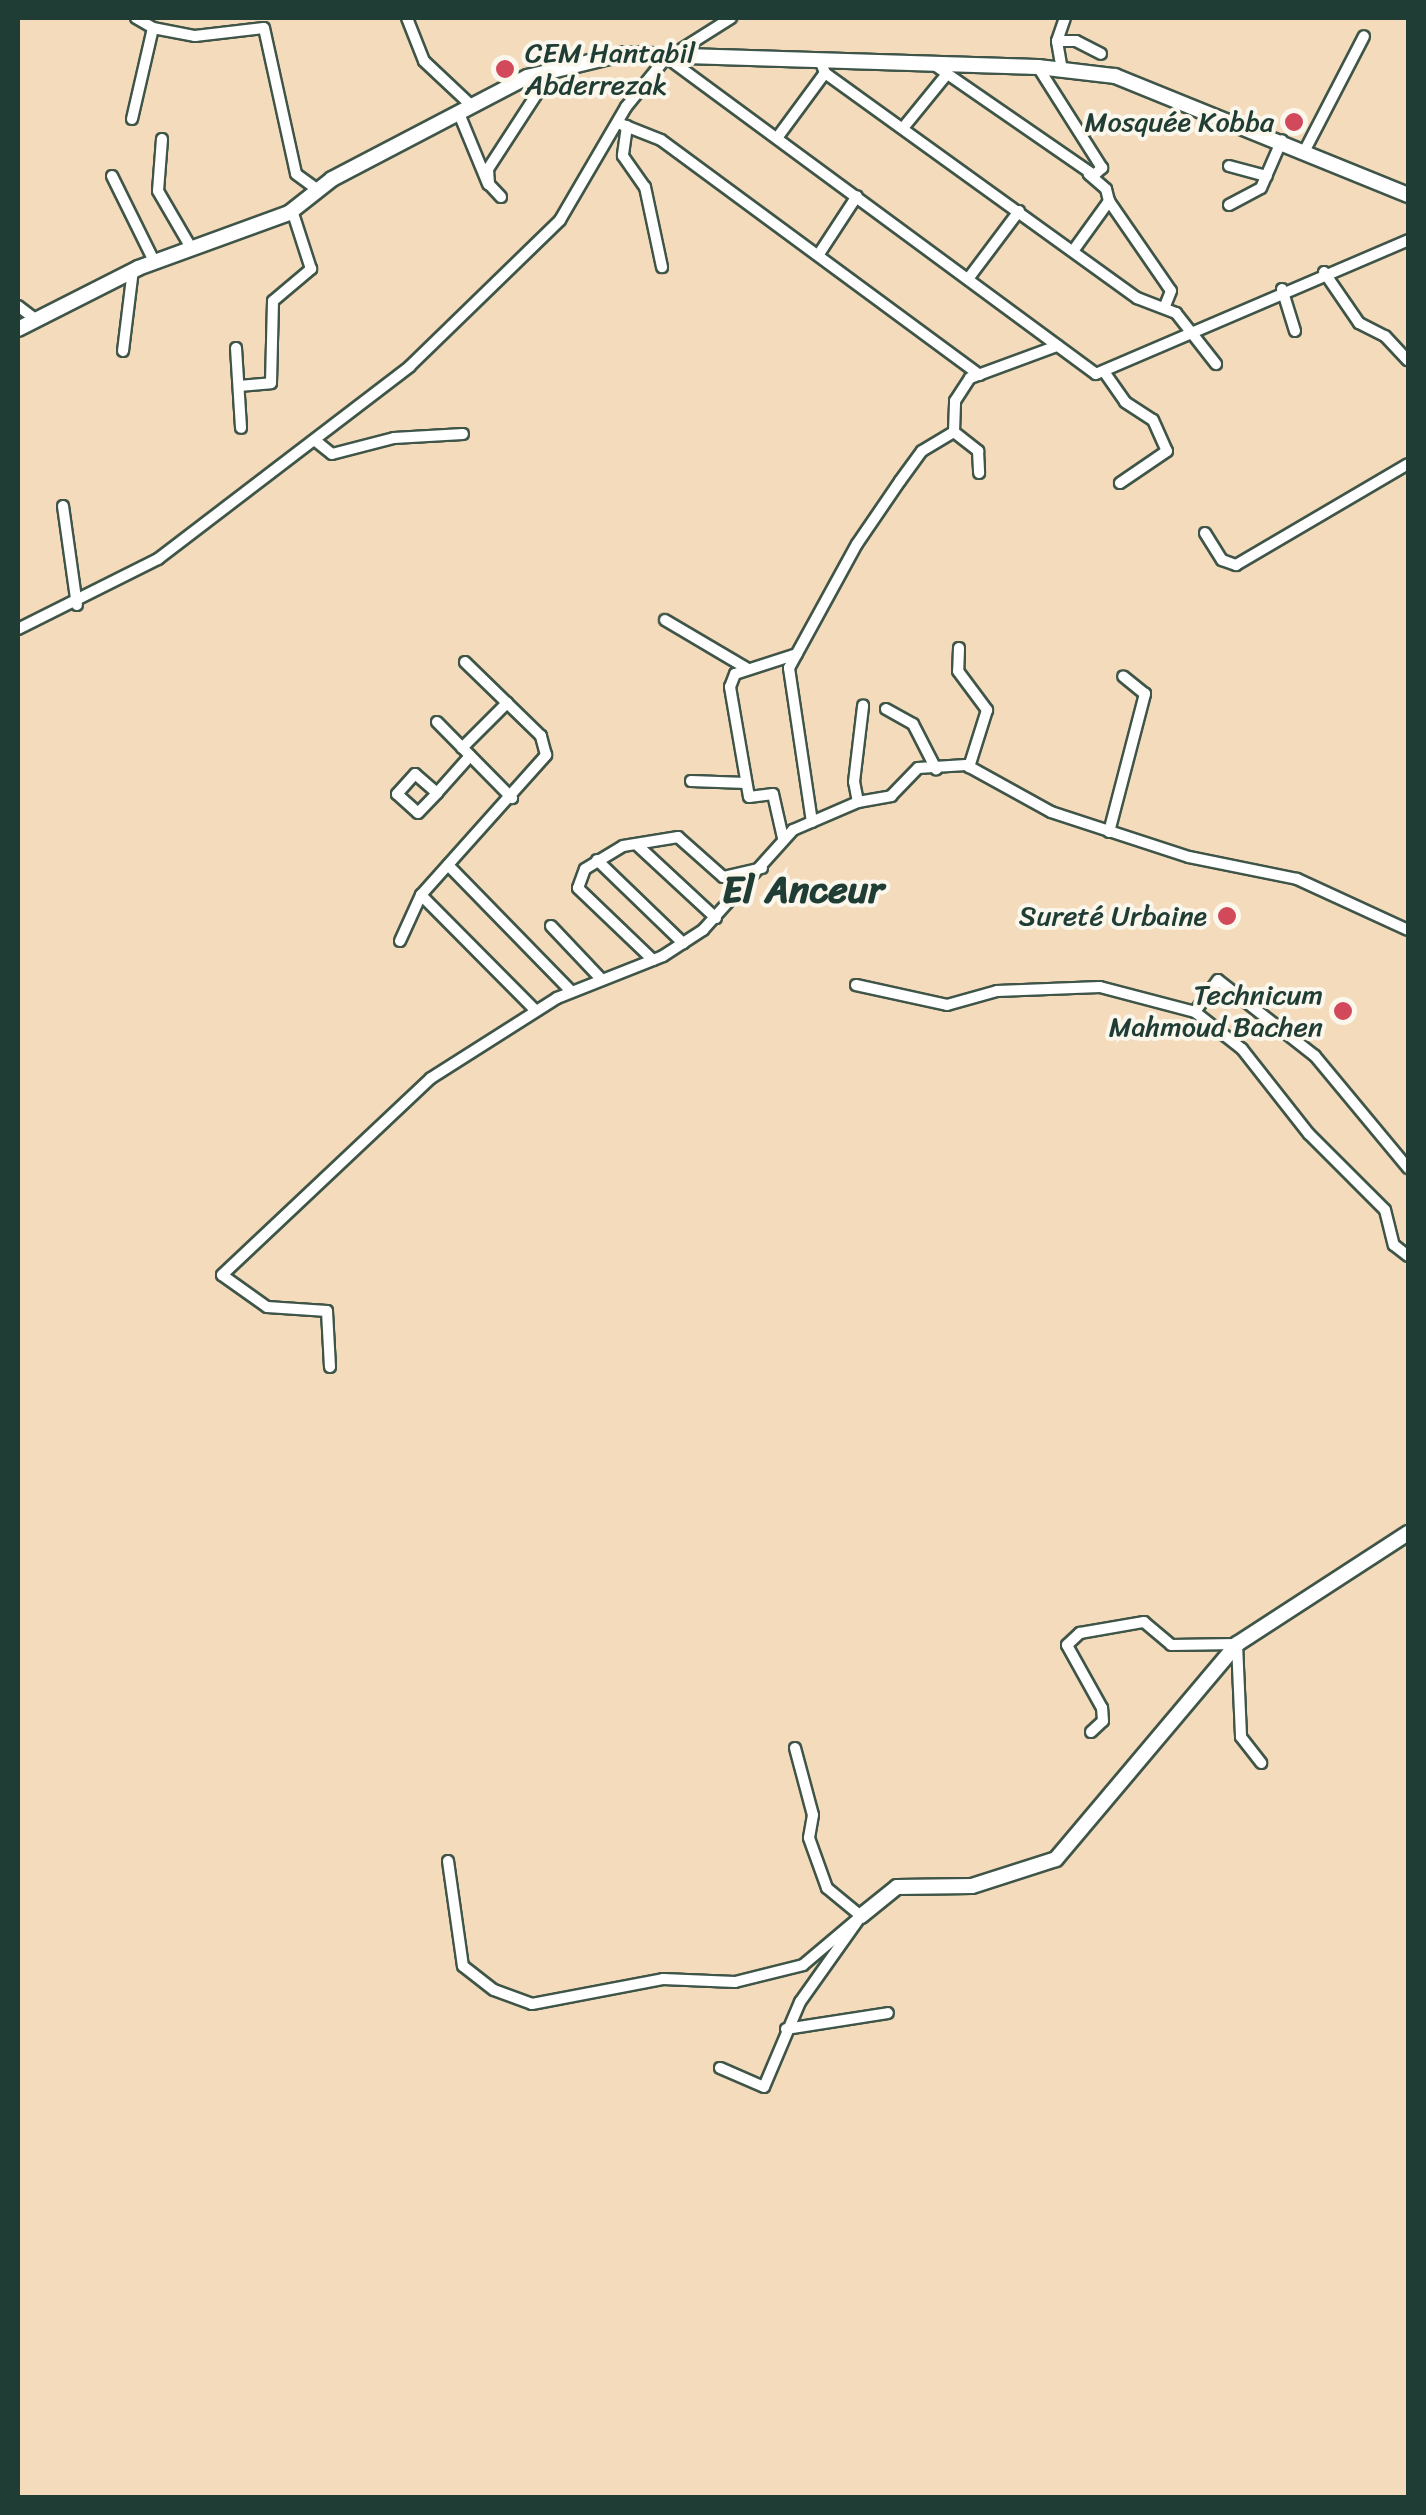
<!DOCTYPE html>
<html>
<head>
<meta charset="utf-8">
<style>
  body { margin:0 }
  #map { position:relative; width:1426px; height:2515px; overflow:hidden; background:#f3dbbc; font-family:Sriracha,sans-serif }
  div>[style] { position:absolute }
  [style*='--x'] { left:calc(var(--x)*1px); top:calc(var(--y)*1px); width:calc(var(--w)*1px); rotate:calc(var(--a)*1deg) }
  .roads { filter:drop-shadow(2px 0 #3f5548) drop-shadow(-2px 0 #3f5548) drop-shadow(0 2px #3f5548) drop-shadow(0 -2px #3f5548) }
  .minor>* { height:10px; margin:-5px; padding:0 5px; transform-origin:5px; border-radius:5px; background:#fff }
  .tertiary>* { height:14px; margin:-7px; padding:0 7px; transform-origin:7px; border-radius:7px; background:#fff }
  .dots>* { width:28px; height:28px; translate:-50% -50%; box-sizing:border-box; border:5px solid #fbf7ec; border-radius:50% }
  span { translate:-50% -50%; white-space:nowrap; text-align:center; line-height:1.15; -webkit-text-stroke:8px #fbf7ec; paint-order:stroke }
  .poi-label { font-size:28px; color:#1f3d34 }
  .left { translate:0 -50%; text-align:left }
  .right { translate:-100% -50%; text-align:right }
  .district-label { font-size:38px; color:#1f3d34; font-weight:700 }
  .frame { position:absolute; inset:0; border:20px solid #1f3d34; pointer-events:none }
</style>
</head>
<body>
<div id="map">
  <div class="roads">
    <div class="minor">
      <div style="--x:136;--y:18;--w:20;--a:30"></div>
      <div style="--x:153;--y:28;--w:43;--a:10.8"></div>
      <div style="--x:195;--y:36;--w:69;--a:-6.6"></div>
      <div style="--x:264;--y:28;--w:149;--a:77.6"></div>
      <div style="--x:296;--y:174;--w:27;--a:36"></div>
      <div style="--x:407;--y:18;--w:46;--a:68.4"></div>
      <div style="--x:424;--y:61;--w:67;--a:43.2"></div>
      <div style="--x:1057;--y:41;--w:19;--a:0"></div>
      <div style="--x:1076;--y:41;--w:28;--a:27"></div>
      <div style="--x:677;--y:52;--w:64;--a:-32.2"></div>
      <div style="--x:666;--y:57;--w:534;--a:36.4"></div>
      <div style="--x:1096;--y:374;--w:340;--a:-23.2"></div>
      <div style="--x:820;--y:60;--w:14;--a:69"></div>
      <div style="--x:825;--y:73;--w:385;--a:35.8"></div>
      <div style="--x:1137;--y:298;--w:42;--a:21"></div>
      <div style="--x:1176;--y:313;--w:65;--a:51.9"></div>
      <div style="--x:933;--y:64;--w:196;--a:34.6"></div>
      <div style="--x:1094;--y:175;--w:11;--a:-41"></div>
      <div style="--x:1102;--y:168;--w:120;--a:-122.4"></div>
      <div style="--x:1062;--y:70;--w:29;--a:-100"></div>
      <div style="--x:1057;--y:41;--w:24;--a:-71"></div>
      <div style="--x:460;--y:116;--w:74;--a:67.6"></div>
      <div style="--x:132;--y:119;--w:93;--a:-77"></div>
      <div style="--x:618;--y:123;--w:46;--a:21.6"></div>
      <div style="--x:661;--y:140;--w:396;--a:36.4"></div>
      <div style="--x:627;--y:126;--w:30;--a:98"></div>
      <div style="--x:623;--y:156;--w:38;--a:55"></div>
      <div style="--x:645;--y:187;--w:82;--a:78"></div>
      <div style="--x:903;--y:128;--w:70;--a:-50.8"></div>
      <div style="--x:777;--y:138;--w:81;--a:-53.6"></div>
      <div style="--x:162;--y:139;--w:52;--a:94.4"></div>
      <div style="--x:158;--y:191;--w:64;--a:59.8"></div>
      <div style="--x:1305;--y:150;--w:128;--a:-62.6"></div>
      <div style="--x:1229;--y:166;--w:39;--a:15"></div>
      <div style="--x:112;--y:176;--w:95;--a:63.7"></div>
      <div style="--x:501;--y:197;--w:18;--a:-133"></div>
      <div style="--x:489;--y:184;--w:15;--a:-94"></div>
      <div style="--x:488;--y:169;--w:119;--a:-57"></div>
      <div style="--x:1109;--y:201;--w:109;--a:55.4"></div>
      <div style="--x:1171;--y:291;--w:16;--a:112"></div>
      <div style="--x:1229;--y:205;--w:36;--a:-28"></div>
      <div style="--x:1261;--y:188;--w:52;--a:-66.4"></div>
      <div style="--x:1073;--y:251;--w:62;--a:-54.2"></div>
      <div style="--x:1109;--y:201;--w:12;--a:-104"></div>
      <div style="--x:1106;--y:189;--w:23;--a:-139"></div>
      <div style="--x:819;--y:254;--w:69;--a:-56.8"></div>
      <div style="--x:1324;--y:272;--w:62;--a:55.5"></div>
      <div style="--x:1359;--y:323;--w:29;--a:27"></div>
      <div style="--x:1385;--y:336;--w:33;--a:47"></div>
      <div style="--x:968;--y:279;--w:85;--a:-53.1"></div>
      <div style="--x:1282;--y:289;--w:44;--a:72.8"></div>
      <div style="--x:18;--y:306;--w:21;--a:37"></div>
      <div style="--x:236;--y:348;--w:80;--a:86.4"></div>
      <div style="--x:123;--y:351;--w:82;--a:-83"></div>
      <div style="--x:1105;--y:373;--w:35;--a:55"></div>
      <div style="--x:1125;--y:402;--w:33;--a:33"></div>
      <div style="--x:1153;--y:420;--w:34;--a:66"></div>
      <div style="--x:1167;--y:451;--w:57;--a:145.8"></div>
      <div style="--x:239;--y:386;--w:32;--a:-5"></div>
      <div style="--x:271;--y:383;--w:82;--a:-88.6"></div>
      <div style="--x:273;--y:301;--w:50;--a:-40.1"></div>
      <div style="--x:311;--y:269;--w:62;--a:-107.9"></div>
      <div style="--x:954;--y:432;--w:31;--a:38"></div>
      <div style="--x:978;--y:451;--w:22;--a:87"></div>
      <div style="--x:317;--y:442;--w:19;--a:39"></div>
      <div style="--x:332;--y:454;--w:64;--a:-14.5"></div>
      <div style="--x:394;--y:438;--w:69;--a:-3.3"></div>
      <div style="--x:63;--y:506;--w:100;--a:82"></div>
      <div style="--x:1205;--y:533;--w:32;--a:58"></div>
      <div style="--x:1222;--y:560;--w:15;--a:20"></div>
      <div style="--x:1236;--y:565;--w:199;--a:-30.4"></div>
      <div style="--x:665;--y:620;--w:96;--a:30.6"></div>
      <div style="--x:18;--y:629;--w:157;--a:-26.6"></div>
      <div style="--x:158;--y:559;--w:317;--a:-37.4"></div>
      <div style="--x:410;--y:366;--w:209;--a:-44.2"></div>
      <div style="--x:560;--y:220;--w:131;--a:-59.7"></div>
      <div style="--x:626;--y:107;--w:68;--a:-50.9"></div>
      <div style="--x:959;--y:648;--w:23;--a:92"></div>
      <div style="--x:958;--y:671;--w:49;--a:53.4"></div>
      <div style="--x:987;--y:710;--w:60;--a:107.5"></div>
      <div style="--x:886;--y:709;--w:31;--a:29"></div>
      <div style="--x:913;--y:724;--w:51;--a:62.9"></div>
      <div style="--x:437;--y:722;--w:107;--a:45.4"></div>
      <div style="--x:462;--y:748;--w:64;--a:-45"></div>
      <div style="--x:691;--y:781;--w:55;--a:2.1"></div>
      <div style="--x:437;--y:793;--w:29;--a:-139"></div>
      <div style="--x:415;--y:774;--w:27;--a:132"></div>
      <div style="--x:397;--y:794;--w:28;--a:42"></div>
      <div style="--x:418;--y:813;--w:28;--a:-46"></div>
      <div style="--x:437;--y:793;--w:50;--a:-48.3"></div>
      <div style="--x:858;--y:802;--w:20;--a:-101"></div>
      <div style="--x:854;--y:782;--w:77;--a:-83.2"></div>
      <div style="--x:812;--y:822;--w:156;--a:-98.5"></div>
      <div style="--x:789;--y:668;--w:141;--a:-61.3"></div>
      <div style="--x:857;--y:544;--w:76;--a:-55.7"></div>
      <div style="--x:900;--y:481;--w:37;--a:-54"></div>
      <div style="--x:922;--y:451;--w:37;--a:-31"></div>
      <div style="--x:954;--y:432;--w:31;--a:-88"></div>
      <div style="--x:955;--y:401;--w:27;--a:-57"></div>
      <div style="--x:970;--y:378;--w:93;--a:-20.2"></div>
      <div style="--x:1109;--y:832;--w:143;--a:-75.4"></div>
      <div style="--x:1145;--y:694;--w:28;--a:-141"></div>
      <div style="--x:783;--y:838;--w:45;--a:-102.8"></div>
      <div style="--x:773;--y:794;--w:24;--a:173"></div>
      <div style="--x:749;--y:797;--w:112;--a:-99.8"></div>
      <div style="--x:730;--y:687;--w:14;--a:-69"></div>
      <div style="--x:735;--y:674;--w:65;--a:-17.9"></div>
      <div style="--x:636;--y:844;--w:109;--a:42.8"></div>
      <div style="--x:597;--y:860;--w:120;--a:44"></div>
      <div style="--x:448;--y:865;--w:177;--a:45.7"></div>
      <div style="--x:421;--y:895;--w:163;--a:45.2"></div>
      <div style="--x:551;--y:926;--w:74;--a:46.6"></div>
      <div style="--x:400;--y:941;--w:51;--a:-65.5"></div>
      <div style="--x:421;--y:895;--w:188;--a:-48.2"></div>
      <div style="--x:546;--y:755;--w:20;--a:-105"></div>
      <div style="--x:541;--y:736;--w:106;--a:-135.8"></div>
      <div style="--x:653;--y:960;--w:104;--a:-136.2"></div>
      <div style="--x:578;--y:888;--w:20;--a:-70"></div>
      <div style="--x:585;--y:869;--w:44;--a:-31.2"></div>
      <div style="--x:623;--y:846;--w:56;--a:-9.3"></div>
      <div style="--x:678;--y:837;--w:60;--a:41.6"></div>
      <div style="--x:723;--y:877;--w:40;--a:-13"></div>
      <div style="--x:856;--y:985;--w:93;--a:12.4"></div>
      <div style="--x:947;--y:1005;--w:52;--a:-15.6"></div>
      <div style="--x:997;--y:991;--w:103;--a:-2.2"></div>
      <div style="--x:1100;--y:987;--w:98;--a:14.7"></div>
      <div style="--x:1408;--y:1168;--w:146;--a:-129.7"></div>
      <div style="--x:1315;--y:1056;--w:123;--a:-141.9"></div>
      <div style="--x:1218;--y:980;--w:39;--a:126"></div>
      <div style="--x:1195;--y:1012;--w:60;--a:38.2"></div>
      <div style="--x:1242;--y:1049;--w:108;--a:51.8"></div>
      <div style="--x:1309;--y:1134;--w:107;--a:45"></div>
      <div style="--x:1385;--y:1210;--w:36;--a:76"></div>
      <div style="--x:1394;--y:1245;--w:18;--a:38"></div>
      <div style="--x:330;--y:1367;--w:56;--a:-93.1"></div>
      <div style="--x:327;--y:1311;--w:60;--a:-176.2"></div>
      <div style="--x:267;--y:1307;--w:55;--a:-144.6"></div>
      <div style="--x:222;--y:1275;--w:287;--a:-43.3"></div>
      <div style="--x:431;--y:1078;--w:149;--a:-32.4"></div>
      <div style="--x:557;--y:998;--w:114;--a:-21.6"></div>
      <div style="--x:663;--y:956;--w:48;--a:-33"></div>
      <div style="--x:703;--y:930;--w:135;--a:-48"></div>
      <div style="--x:793;--y:830;--w:71;--a:-23.3"></div>
      <div style="--x:858;--y:802;--w:34;--a:-10"></div>
      <div style="--x:891;--y:796;--w:39;--a:-46"></div>
      <div style="--x:918;--y:768;--w:48;--a:-3.6"></div>
      <div style="--x:966;--y:765;--w:97;--a:28.9"></div>
      <div style="--x:1051;--y:812;--w:145;--a:18.1"></div>
      <div style="--x:1189;--y:857;--w:110;--a:11.5"></div>
      <div style="--x:1297;--y:879;--w:122;--a:24.7"></div>
      <div style="--x:1091;--y:1732;--w:16;--a:-43"></div>
      <div style="--x:1103;--y:1721;--w:13;--a:-94"></div>
      <div style="--x:1102;--y:1708;--w:72;--a:-119.1"></div>
      <div style="--x:1067;--y:1645;--w:18;--a:-43"></div>
      <div style="--x:1080;--y:1633;--w:65;--a:-9.8"></div>
      <div style="--x:1144;--y:1622;--w:35;--a:40"></div>
      <div style="--x:1171;--y:1645;--w:66;--a:-0.9"></div>
      <div style="--x:1237;--y:1644;--w:93;--a:87.5"></div>
      <div style="--x:1241;--y:1737;--w:33;--a:52"></div>
      <div style="--x:795;--y:1748;--w:69;--a:75"></div>
      <div style="--x:813;--y:1815;--w:23;--a:100"></div>
      <div style="--x:809;--y:1838;--w:53;--a:70.2"></div>
      <div style="--x:827;--y:1888;--w:44;--a:39.5"></div>
      <div style="--x:448;--y:1861;--w:106;--a:81.9"></div>
      <div style="--x:463;--y:1966;--w:39;--a:38"></div>
      <div style="--x:494;--y:1990;--w:40;--a:20.2"></div>
      <div style="--x:532;--y:2004;--w:133;--a:-10.8"></div>
      <div style="--x:663;--y:1979;--w:72;--a:2.4"></div>
      <div style="--x:735;--y:1982;--w:70;--a:-14"></div>
      <div style="--x:803;--y:1965;--w:76;--a:-40.2"></div>
      <div style="--x:861;--y:1916;--w:105;--a:125.3"></div>
      <div style="--x:800;--y:2002;--w:92;--a:113"></div>
      <div style="--x:764;--y:2087;--w:48;--a:-156.6"></div>
      <div style="--x:786;--y:2029;--w:103;--a:-8.9"></div>
    </div>
    <div class="tertiary">
      <div style="--x:18;--y:329;--w:135;--a:-26.9"></div>
      <div style="--x:138;--y:268;--w:161;--a:-20"></div>
      <div style="--x:289;--y:213;--w:55;--a:-38.3"></div>
      <div style="--x:332;--y:179;--w:220;--a:-27.6"></div>
      <div style="--x:527;--y:77;--w:98;--a:-13.6"></div>
      <div style="--x:622;--y:54;--w:416;--a:1.8"></div>
      <div style="--x:1038;--y:67;--w:78;--a:6.7"></div>
      <div style="--x:1115;--y:76;--w:316;--a:22.1"></div>
      <div style="--x:861;--y:1916;--w:46;--a:-38.9"></div>
      <div style="--x:897;--y:1887;--w:75;--a:-0.8"></div>
      <div style="--x:972;--y:1886;--w:88;--a:-17.8"></div>
      <div style="--x:1056;--y:1859;--w:281;--a:-49.9"></div>
      <div style="--x:1237;--y:1644;--w:204;--a:-33"></div>
    </div>
  </div>
  <div class="dots">
    <div style="left:505px;top:69px;background:#d1495b"></div>
    <div style="left:1294px;top:122px;background:#d1495b"></div>
    <div style="left:1227px;top:916px;background:#d1495b"></div>
    <div style="left:1343px;top:1011px;background:#d1495b"></div>
  </div>
  <div class="poi-label">
    <span class="left" style="left:525px;top:69px">CEM Hantabil<br>Abderrezak</span>
    <span class="right" style="left:1274px;top:122px">Mosquée Kobba</span>
    <span class="right" style="left:1207px;top:916px">Sureté Urbaine</span>
    <span class="right" style="left:1323px;top:1011px">Technicum<br>Mahmoud Bachen</span>
  </div>
  <div class="district-label">
    <span style="left:803px;top:890px">El Anceur</span>
  </div>
  <div class="frame"></div>
</div>
</body>
</html>
